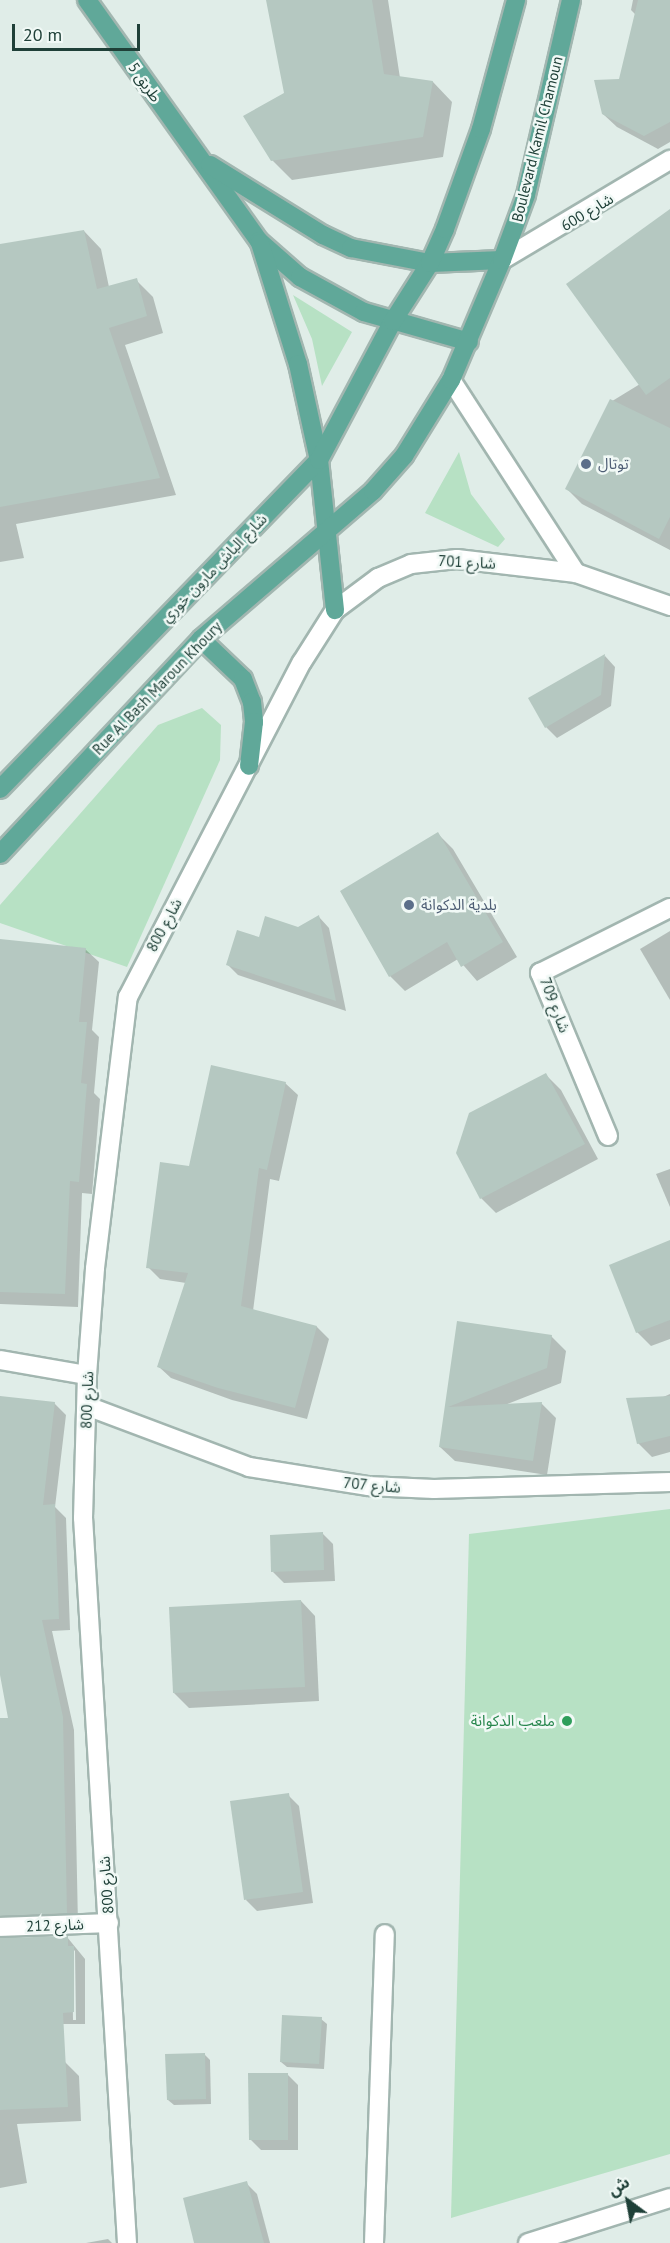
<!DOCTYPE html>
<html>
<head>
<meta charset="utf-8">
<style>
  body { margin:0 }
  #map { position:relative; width:670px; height:2243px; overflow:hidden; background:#e0ede8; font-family:"PT Sans","Noto Sans Arabic",sans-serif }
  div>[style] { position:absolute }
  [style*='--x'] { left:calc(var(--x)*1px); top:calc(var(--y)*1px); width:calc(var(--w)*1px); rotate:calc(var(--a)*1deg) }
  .green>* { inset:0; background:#b7e1c4 }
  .shadow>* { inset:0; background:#0003 }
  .building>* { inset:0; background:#b5c8c1 }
  .roads { filter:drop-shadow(2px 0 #a2b6b0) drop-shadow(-2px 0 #a2b6b0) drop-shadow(0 2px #a2b6b0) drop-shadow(0 -2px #a2b6b0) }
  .minor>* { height:18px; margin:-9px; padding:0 9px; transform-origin:9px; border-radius:9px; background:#fff }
  .major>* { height:18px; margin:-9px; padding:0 9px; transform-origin:9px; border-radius:9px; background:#60a899 }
  .dots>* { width:16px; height:16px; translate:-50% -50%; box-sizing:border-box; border:3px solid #f1f9f6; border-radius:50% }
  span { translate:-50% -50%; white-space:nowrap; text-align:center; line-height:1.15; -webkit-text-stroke:5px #f1f9f6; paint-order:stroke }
  .street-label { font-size:15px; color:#1f4038 }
  .service-label { font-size:15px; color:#4e5e75 }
  .left { translate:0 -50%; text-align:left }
  .leisure-label { font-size:15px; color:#27864d }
  .right { translate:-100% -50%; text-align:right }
  .north { position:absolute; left:598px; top:2171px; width:60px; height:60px; -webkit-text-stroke:4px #f1f9f6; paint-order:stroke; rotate:328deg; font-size:16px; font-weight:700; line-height:24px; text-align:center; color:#1f4038 }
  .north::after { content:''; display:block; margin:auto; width:21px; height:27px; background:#1f4038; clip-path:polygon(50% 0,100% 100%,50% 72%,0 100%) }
  .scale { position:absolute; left:12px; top:24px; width:128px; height:27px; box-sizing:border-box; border:3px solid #1f4038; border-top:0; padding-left:8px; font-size:18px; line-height:21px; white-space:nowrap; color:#1f4038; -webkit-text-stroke:4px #f1f9f6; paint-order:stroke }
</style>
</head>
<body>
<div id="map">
  <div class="green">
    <div style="clip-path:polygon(293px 295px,352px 332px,322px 386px,312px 339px)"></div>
    <div style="clip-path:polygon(459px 452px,471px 494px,505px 539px,498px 547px,425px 513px)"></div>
    <div style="clip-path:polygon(202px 708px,221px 725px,220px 760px,127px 967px,0 923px,0 905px,158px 725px)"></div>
    <div style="clip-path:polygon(670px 1509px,670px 2154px,451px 2218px,469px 1534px)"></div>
  </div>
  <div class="shadow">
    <div style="clip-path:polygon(267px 0,388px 0,400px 78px,433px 82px,452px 102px,443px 157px,292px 180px,272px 160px,286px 94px)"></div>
    <div style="clip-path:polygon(633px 0,670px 0,670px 142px,658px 149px,617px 127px,603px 114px,621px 81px,636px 15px,631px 10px)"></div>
    <div style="clip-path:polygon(670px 211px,670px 550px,582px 504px,567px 489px,609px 403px,640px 384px)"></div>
    <div style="clip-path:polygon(84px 231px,101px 249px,109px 287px,136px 280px,153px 297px,163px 333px,125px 345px,176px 495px,16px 524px,24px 558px,0 562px,0 246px)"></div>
    <div style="clip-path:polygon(605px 656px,615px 667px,611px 706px,557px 738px,546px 727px)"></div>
    <div style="clip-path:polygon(438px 834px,453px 849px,517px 957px,477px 981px,458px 959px,405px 991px,390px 976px)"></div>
    <div style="clip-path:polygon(319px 917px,329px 928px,346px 1011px,238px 975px,227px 964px,260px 939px,298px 929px)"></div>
    <div style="clip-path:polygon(670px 931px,670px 1000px,640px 949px)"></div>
    <div style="clip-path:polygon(0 941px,85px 949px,99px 962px,92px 1030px,99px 1037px,94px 1093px,100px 1099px,92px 1194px,82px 1193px,78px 1307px,0 1304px)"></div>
    <div style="clip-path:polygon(546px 1075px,561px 1090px,598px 1159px,496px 1213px,481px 1198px)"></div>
    <div style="clip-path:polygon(285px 1083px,298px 1095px,279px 1181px,270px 1179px,253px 1311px,317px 1327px,329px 1339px,307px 1419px,232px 1400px,171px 1378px,158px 1366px,186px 1283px,160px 1279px,148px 1267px,190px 1168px)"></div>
    <div style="clip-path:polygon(670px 1169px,670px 1207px,656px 1174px)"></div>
    <div style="clip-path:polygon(670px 1242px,670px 1339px,651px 1346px,637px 1332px)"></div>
    <div style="clip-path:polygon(459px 1323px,551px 1336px,566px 1351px,561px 1383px,505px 1405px,541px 1403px,556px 1418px,547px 1475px,455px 1461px,440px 1447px)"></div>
    <div style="clip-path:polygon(670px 1394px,670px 1452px,652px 1457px,638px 1443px,661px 1398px)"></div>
    <div style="clip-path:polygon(evenodd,0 1397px,54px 1403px,66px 1415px,55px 1507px,66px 1518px,70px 1630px,52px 1631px,74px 1730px,78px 1924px,2px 1933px,0 1940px,67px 1937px,85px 1959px,85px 2024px,0 2024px,0 1720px,10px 1720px,0 1667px,0 1397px,72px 1948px,75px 1951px,76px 2020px,73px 2020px,72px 1948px)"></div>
    <div style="clip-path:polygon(322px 1533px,333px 1544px,335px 1581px,284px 1583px,273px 1572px)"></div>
    <div style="clip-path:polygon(301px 1601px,315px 1616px,319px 1701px,189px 1708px,174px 1693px)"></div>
    <div style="clip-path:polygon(288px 1795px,299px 1806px,313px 1903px,257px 1911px,246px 1900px)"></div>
    <div style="clip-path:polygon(321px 2019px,327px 2024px,324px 2069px,287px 2067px,281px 2062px)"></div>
    <div style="clip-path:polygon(204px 2054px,210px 2060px,211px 2104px,174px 2105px,168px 2100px)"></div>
    <div style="clip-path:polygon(65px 2062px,79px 2076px,81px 2121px,17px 2124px,27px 2183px,0 2188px,0 2073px)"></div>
    <div style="clip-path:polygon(287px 2074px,298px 2085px,298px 2150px,261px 2150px,250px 2139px)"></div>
    <div style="clip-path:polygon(246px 2183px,257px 2194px,270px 2243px,196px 2243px)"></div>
    <div style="clip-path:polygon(108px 2239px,112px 2243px,86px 2243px)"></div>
  </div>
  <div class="building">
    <div style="clip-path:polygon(266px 0,372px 0,384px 74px,433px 81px,423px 137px,271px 161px,243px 116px,284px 93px)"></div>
    <div style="clip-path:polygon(638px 0,670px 0,670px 122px,644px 136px,602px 114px,594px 80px,619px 79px)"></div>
    <div style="clip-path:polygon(670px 209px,670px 378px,646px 395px,566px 284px)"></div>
    <div style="clip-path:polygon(84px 230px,97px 289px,137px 278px,147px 316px,109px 328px,160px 478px,0 507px,0 244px)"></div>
    <div style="clip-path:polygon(610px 399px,670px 428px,670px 517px,659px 539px,565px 489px)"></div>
    <div style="clip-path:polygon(605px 654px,601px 695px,545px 728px,528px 698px)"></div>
    <div style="clip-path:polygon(438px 832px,503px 942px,461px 967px,447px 942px,389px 977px,340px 891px)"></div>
    <div style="clip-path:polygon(319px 915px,336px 1001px,226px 965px,237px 930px,259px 937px,265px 916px,298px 927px)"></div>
    <div style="clip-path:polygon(0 939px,86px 948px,79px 1022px,87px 1022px,81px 1083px,87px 1084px,79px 1182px,70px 1181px,65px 1294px,0 1292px)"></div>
    <div style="clip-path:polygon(211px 1065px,286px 1082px,267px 1170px,259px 1168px,241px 1306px,317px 1326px,295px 1408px,218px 1388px,157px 1367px,188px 1273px,146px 1268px,160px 1162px,189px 1166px)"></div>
    <div style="clip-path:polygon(546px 1073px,585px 1144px,480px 1199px,456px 1153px,469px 1113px)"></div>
    <div style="clip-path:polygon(670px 1240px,670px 1320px,636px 1333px,609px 1265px)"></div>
    <div style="clip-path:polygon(457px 1321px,552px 1335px,547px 1368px,448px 1407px,542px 1402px,533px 1461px,439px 1447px)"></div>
    <div style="clip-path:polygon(0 1396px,55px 1402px,43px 1505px,55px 1504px,59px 1619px,42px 1620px,63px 1717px,67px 1913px,0 1916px,0 1718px,8px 1718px,0 1675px)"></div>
    <div style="clip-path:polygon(670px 1396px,670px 1436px,637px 1444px,626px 1398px)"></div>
    <div style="clip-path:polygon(323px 1532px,324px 1570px,271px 1572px,270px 1535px)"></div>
    <div style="clip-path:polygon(301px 1600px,305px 1687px,173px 1693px,169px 1607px)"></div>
    <div style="clip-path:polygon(289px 1793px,303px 1892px,244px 1900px,230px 1801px)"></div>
    <div style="clip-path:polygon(68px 1936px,68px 1946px,74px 1946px,74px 2012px,63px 2013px,68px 2107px,0 2110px,0 1938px)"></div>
    <div style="clip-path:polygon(282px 2015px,322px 2017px,319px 2064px,280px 2062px)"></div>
    <div style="clip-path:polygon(205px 2053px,206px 2099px,167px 2100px,165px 2054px)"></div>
    <div style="clip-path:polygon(248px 2073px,288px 2073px,288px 2140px,249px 2140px)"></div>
    <div style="clip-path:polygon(247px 2181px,264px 2243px,194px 2243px,183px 2198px)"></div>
  </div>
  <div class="roads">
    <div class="minor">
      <div style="--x:502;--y:260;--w:196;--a:-30.8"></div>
      <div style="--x:451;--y:380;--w:230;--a:57.1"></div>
      <div style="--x:608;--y:1136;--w:177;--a:-112.6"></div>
      <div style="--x:540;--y:973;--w:145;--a:-26.6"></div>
      <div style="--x:0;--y:1360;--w:88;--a:9.8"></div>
      <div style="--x:87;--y:1406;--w:173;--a:20.6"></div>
      <div style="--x:249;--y:1467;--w:121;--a:9.1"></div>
      <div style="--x:368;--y:1486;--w:66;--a:2.6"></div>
      <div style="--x:434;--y:1489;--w:236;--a:-1.7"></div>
      <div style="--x:0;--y:1927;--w:109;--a:-2.1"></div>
      <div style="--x:127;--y:2243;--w:726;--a:-93.47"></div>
      <div style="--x:83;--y:1518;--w:143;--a:-88.4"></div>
      <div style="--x:87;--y:1375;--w:107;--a:-85.7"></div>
      <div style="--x:95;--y:1268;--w:273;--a:-83.1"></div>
      <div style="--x:128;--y:997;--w:377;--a:-62.6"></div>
      <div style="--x:302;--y:662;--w:62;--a:-57.6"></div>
      <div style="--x:335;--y:610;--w:54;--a:-36.7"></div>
      <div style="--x:378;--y:578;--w:36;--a:-23"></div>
      <div style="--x:411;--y:564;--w:46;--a:-6.2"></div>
      <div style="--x:457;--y:559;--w:120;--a:6.7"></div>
      <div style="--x:576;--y:573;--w:100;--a:19.3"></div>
      <div style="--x:374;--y:2243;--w:309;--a:-88"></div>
      <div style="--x:528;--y:2243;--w:149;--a:-17.6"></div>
    </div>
    <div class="major">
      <div style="--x:87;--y:0;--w:296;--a:54.5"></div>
      <div style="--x:259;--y:241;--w:55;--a:41.3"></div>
      <div style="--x:300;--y:277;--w:73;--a:28.7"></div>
      <div style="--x:364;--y:312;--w:109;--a:15.9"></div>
      <div style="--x:210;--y:165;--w:133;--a:31.8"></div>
      <div style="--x:323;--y:235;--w:31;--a:25"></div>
      <div style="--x:351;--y:248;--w:80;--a:10.8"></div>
      <div style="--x:430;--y:263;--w:72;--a:-2.4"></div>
      <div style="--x:260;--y:243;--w:127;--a:72.6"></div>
      <div style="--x:298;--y:364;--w:98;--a:77.7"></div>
      <div style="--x:319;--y:460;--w:151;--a:83.9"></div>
      <div style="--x:201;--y:639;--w:58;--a:43.6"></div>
      <div style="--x:243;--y:679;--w:25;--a:69"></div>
      <div style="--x:252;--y:702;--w:20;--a:84"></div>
      <div style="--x:254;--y:722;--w:44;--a:96.5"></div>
      <div style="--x:0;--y:789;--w:458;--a:-45.9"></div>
      <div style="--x:319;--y:460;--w:157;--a:-62"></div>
      <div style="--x:393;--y:321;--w:69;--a:-57.5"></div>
      <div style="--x:430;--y:263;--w:37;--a:-66"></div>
      <div style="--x:445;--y:229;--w:106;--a:-70.2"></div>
      <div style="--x:481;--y:129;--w:134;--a:-74.8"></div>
      <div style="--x:0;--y:854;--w:294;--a:-46.9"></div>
      <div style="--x:201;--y:639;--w:227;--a:-40.7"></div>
      <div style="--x:373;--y:491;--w:47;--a:-48.5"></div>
      <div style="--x:404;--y:456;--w:89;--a:-58.3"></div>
      <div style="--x:451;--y:380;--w:130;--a:-67"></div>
      <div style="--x:502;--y:260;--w:69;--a:-69.7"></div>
      <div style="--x:526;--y:195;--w:200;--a:-77"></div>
    </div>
  </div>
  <div class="dots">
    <div style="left:586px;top:464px;background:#5c6f8a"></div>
    <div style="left:409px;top:905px;background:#5c6f8a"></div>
    <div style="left:567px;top:1721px;background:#2e9e5b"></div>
  </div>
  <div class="street-label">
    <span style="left:145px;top:82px;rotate:55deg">طريق 5</span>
    <span style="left:537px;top:139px;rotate:-76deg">Boulevard Kamil Chamoun</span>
    <span style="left:587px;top:212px;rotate:-31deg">شارع 600</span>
    <span style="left:467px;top:562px;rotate:3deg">شارع 701</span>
    <span style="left:214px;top:568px;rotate:-46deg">شارع الباش مارون خوري</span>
    <span style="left:157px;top:688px;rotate:-46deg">Rue Al Bash Maroun Khoury</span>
    <span style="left:164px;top:925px;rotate:-62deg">800 شارع</span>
    <span style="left:555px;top:1005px;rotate:69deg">شارع 709</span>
    <span style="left:87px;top:1400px;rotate:-88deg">800 شارع</span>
    <span style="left:372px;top:1485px;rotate:5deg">شارع 707</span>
    <span style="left:106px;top:1885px;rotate:-94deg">800 شارع</span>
    <span style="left:55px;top:1925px;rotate:-2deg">شارع 212</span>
  </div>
  <div class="service-label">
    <span class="left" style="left:598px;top:464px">توتال</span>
    <span class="left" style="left:421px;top:905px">بلدية الدكوانة</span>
  </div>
  <div class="leisure-label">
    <span class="right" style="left:555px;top:1721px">ملعب الدكوانة</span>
  </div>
  <div class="north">ش</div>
  <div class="scale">20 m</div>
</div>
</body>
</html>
